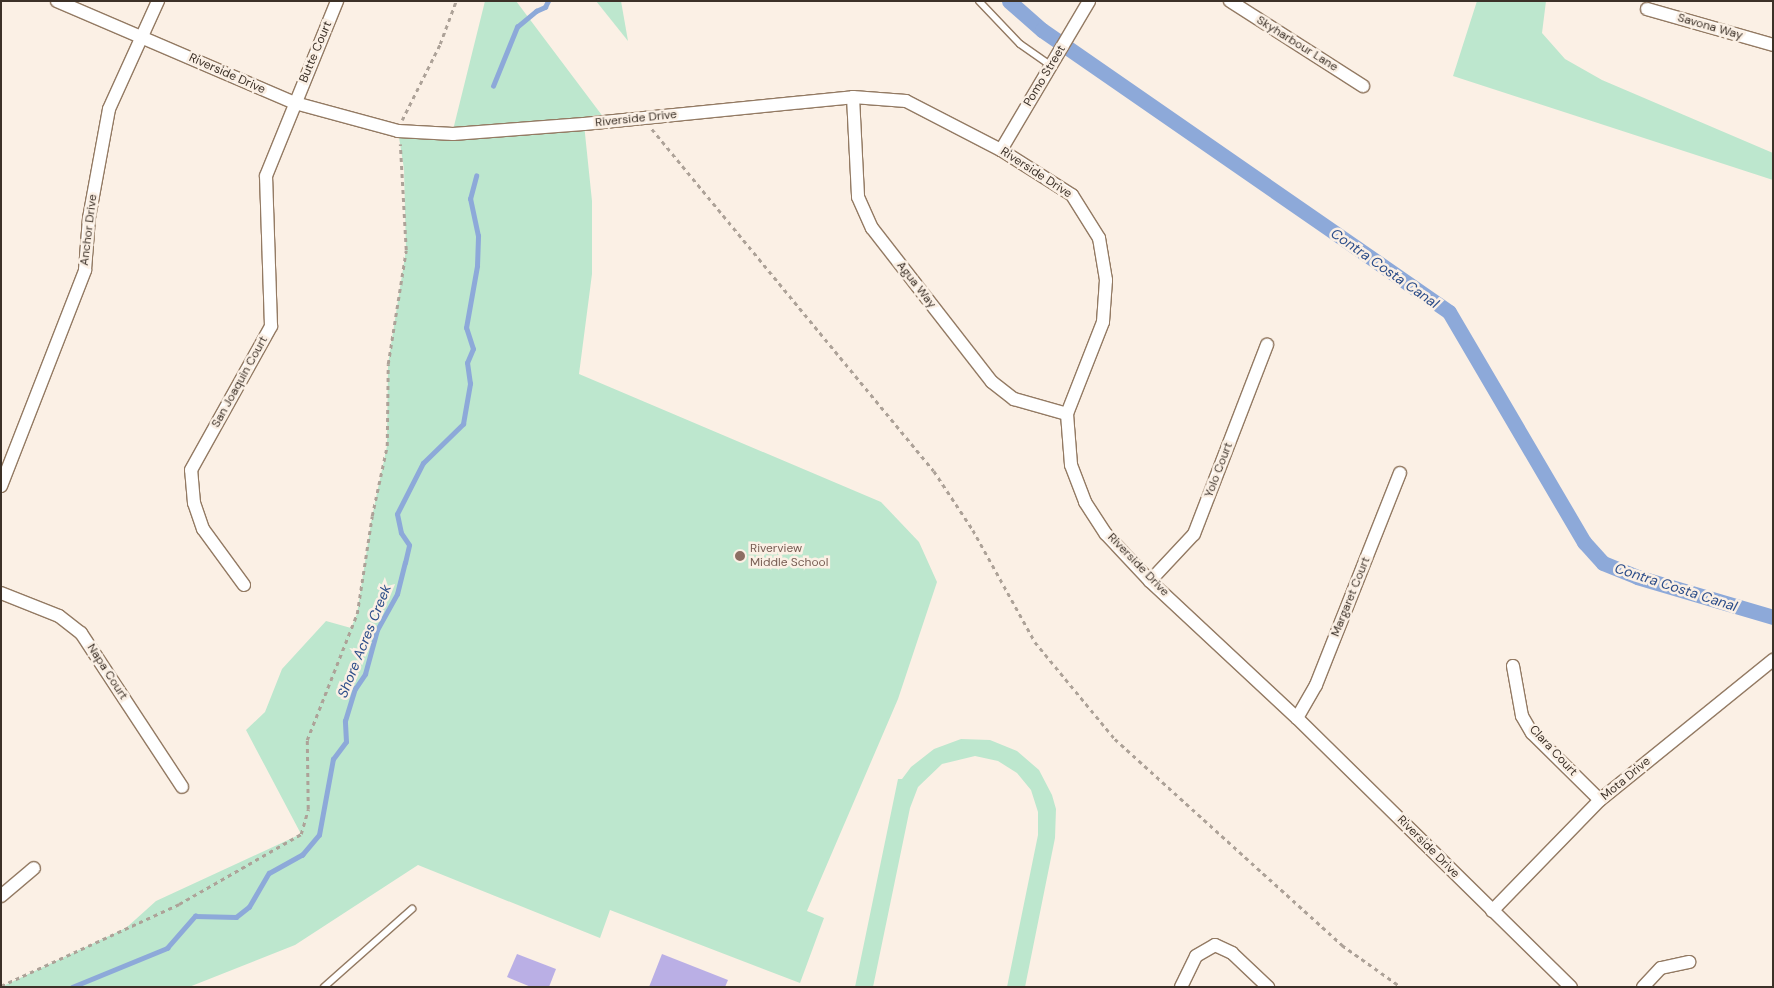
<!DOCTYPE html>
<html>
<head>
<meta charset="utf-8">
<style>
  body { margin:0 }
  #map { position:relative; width:1774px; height:988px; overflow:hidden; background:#fbf0e5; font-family:"DM Sans",sans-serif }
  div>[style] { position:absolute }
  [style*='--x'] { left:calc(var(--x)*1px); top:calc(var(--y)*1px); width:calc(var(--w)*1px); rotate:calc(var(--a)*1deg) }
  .green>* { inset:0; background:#bde7ce }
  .stream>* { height:4.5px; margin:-2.25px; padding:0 2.25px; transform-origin:2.25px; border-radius:2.25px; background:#8da9d9 }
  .canal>* { height:15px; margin:-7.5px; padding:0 7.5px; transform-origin:7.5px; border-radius:7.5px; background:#8da9d9 }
  .building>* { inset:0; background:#baafe5 }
  .path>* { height:2.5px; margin-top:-1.25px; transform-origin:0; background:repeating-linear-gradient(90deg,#ada298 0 4px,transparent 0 8px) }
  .roads { filter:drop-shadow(1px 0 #937a63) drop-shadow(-1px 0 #937a63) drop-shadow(0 1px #937a63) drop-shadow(0 -1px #937a63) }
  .service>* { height:6px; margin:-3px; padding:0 3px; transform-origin:3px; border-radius:3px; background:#fff }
  .minor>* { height:12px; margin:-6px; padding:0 6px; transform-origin:6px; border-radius:6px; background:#fff }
  .dots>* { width:14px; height:14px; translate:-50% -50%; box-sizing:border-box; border:2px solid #fbf0e5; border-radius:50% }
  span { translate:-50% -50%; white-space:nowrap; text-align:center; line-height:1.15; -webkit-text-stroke:5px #fbf0e5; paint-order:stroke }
  .street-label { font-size:12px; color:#3c3128 }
  .education-label { font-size:12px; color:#785e54 }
  .left { translate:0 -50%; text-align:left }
  .water-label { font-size:14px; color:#2c4d89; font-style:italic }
  .frame { position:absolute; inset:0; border:2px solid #3c3128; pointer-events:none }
</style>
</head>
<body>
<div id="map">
  <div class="green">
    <div style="clip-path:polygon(485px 1px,516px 1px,607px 122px,584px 124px,592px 201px,592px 274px,579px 374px,881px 502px,919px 542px,937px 582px,898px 699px,807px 911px,824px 918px,800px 983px,610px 910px,600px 938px,418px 865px,295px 945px,189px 987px,1px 987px,126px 928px,156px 901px,301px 834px,246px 730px,265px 712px,282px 669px,326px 621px,351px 628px,357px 614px,372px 517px,387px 446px,388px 364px,406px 250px,404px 169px,398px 131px,452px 134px)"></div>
    <div style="clip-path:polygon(596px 1px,621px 1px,628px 41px)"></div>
    <div style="clip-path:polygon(1477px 1px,1546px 1px,1542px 33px,1565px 59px,1602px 80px,1773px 153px,1773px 180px,1453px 76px)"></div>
    <div style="clip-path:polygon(961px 739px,990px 740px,1017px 751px,1039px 770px,1052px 795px,1056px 809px,1055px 838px,1025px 987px,1007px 987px,1038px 835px,1038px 812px,1031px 790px,1017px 773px,998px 761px,975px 756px,942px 764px,918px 787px,910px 808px,873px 987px,855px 987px,898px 779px,902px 779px,911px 767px,934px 749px)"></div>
  </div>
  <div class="stream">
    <div style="--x:493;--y:86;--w:64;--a:-67.9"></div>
    <div style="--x:517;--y:27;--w:25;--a:-40"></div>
    <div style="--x:536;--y:11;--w:10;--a:-24"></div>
    <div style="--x:545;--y:7;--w:7;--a:-63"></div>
    <div style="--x:72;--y:987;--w:103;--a:-22.3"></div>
    <div style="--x:167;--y:948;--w:43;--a:-48.8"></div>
    <div style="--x:195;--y:916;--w:41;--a:1.4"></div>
    <div style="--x:236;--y:917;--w:16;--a:-38"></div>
    <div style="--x:249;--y:907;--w:39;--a:-60"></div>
    <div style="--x:269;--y:873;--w:38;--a:-29"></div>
    <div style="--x:302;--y:855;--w:26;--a:-50"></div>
    <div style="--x:319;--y:835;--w:77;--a:-79.6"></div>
    <div style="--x:333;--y:759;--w:21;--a:-53"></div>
    <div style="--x:346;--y:742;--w:21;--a:-93"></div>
    <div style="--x:345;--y:721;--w:34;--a:-73"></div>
    <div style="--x:355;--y:689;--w:18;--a:-56"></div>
    <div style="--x:365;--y:674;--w:46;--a:-74.7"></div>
    <div style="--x:377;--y:630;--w:41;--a:-60.9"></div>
    <div style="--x:397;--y:594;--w:32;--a:-76"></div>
    <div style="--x:405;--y:563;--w:18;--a:-77"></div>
    <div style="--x:409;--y:545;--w:14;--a:-124"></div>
    <div style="--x:401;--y:533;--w:19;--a:-102"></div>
    <div style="--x:397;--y:514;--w:57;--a:-63"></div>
    <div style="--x:423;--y:463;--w:56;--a:-44.3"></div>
    <div style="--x:463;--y:424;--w:41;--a:-80.1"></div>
    <div style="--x:470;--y:384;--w:21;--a:-98"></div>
    <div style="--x:467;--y:363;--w:15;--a:-67"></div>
    <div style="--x:473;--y:349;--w:22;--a:-108"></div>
    <div style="--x:466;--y:328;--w:63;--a:-79.9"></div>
    <div style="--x:477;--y:266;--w:30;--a:-88"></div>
    <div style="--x:478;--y:236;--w:38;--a:-102"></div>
    <div style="--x:470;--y:199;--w:24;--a:-75"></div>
  </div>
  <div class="canal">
    <div style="--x:1009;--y:1;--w:44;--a:41.3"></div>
    <div style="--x:1042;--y:30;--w:495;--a:34.7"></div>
    <div style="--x:1449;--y:312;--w:267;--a:59.6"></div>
    <div style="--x:1584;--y:542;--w:28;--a:48"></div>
    <div style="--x:1603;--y:563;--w:37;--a:22"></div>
    <div style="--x:1637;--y:577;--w:142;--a:16.4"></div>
  </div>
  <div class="building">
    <div style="clip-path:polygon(517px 954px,556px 969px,549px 987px,531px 987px,507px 977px)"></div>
    <div style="clip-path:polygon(662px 954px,728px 980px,725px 987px,649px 987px)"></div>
  </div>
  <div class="path">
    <div style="--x:402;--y:120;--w:85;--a:-63.4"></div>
    <div style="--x:440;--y:44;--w:46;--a:-69.6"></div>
    <div style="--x:652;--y:129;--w:443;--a:50.5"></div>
    <div style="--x:934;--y:471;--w:71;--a:56.5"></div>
    <div style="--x:973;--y:530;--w:128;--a:61"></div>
    <div style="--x:1035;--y:642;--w:126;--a:50.5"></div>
    <div style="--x:1115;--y:739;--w:307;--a:42.2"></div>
    <div style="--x:1342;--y:945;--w:72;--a:35.4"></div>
    <div style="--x:1;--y:986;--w:196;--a:-24.7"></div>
    <div style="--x:179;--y:904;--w:141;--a:-29.8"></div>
    <div style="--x:301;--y:834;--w:26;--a:-74"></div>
    <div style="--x:308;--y:809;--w:69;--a:-90.8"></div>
    <div style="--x:307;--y:740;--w:136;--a:-68.4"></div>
    <div style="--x:357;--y:614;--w:99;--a:-81.3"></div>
    <div style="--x:372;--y:516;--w:72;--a:-77.9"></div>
    <div style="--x:387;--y:446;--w:82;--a:-89.3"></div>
    <div style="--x:388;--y:364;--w:115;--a:-81"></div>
    <div style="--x:406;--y:250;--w:106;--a:-93.2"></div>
  </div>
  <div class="roads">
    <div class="service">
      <div style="--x:979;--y:1;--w:59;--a:46.4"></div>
      <div style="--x:1020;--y:44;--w:38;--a:35"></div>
      <div style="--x:324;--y:987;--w:118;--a:-41.6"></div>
    </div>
    <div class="minor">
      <div style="--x:57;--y:1;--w:259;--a:23.2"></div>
      <div style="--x:295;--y:103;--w:107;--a:15.2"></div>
      <div style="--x:398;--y:131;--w:55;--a:3.1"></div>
      <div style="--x:453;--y:134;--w:131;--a:-4.4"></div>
      <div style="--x:584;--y:124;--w:270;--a:-5.7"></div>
      <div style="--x:853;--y:97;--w:53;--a:4.3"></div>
      <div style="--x:906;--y:101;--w:107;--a:27.3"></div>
      <div style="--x:1001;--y:150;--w:84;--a:32.4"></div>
      <div style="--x:1072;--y:195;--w:51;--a:57.9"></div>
      <div style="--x:1099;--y:238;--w:43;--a:80.5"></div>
      <div style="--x:1106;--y:280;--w:42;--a:94.1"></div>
      <div style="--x:1103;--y:322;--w:99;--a:111.4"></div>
      <div style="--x:1067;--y:414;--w:51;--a:85.5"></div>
      <div style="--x:1071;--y:465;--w:40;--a:69"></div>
      <div style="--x:1085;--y:502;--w:38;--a:57"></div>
      <div style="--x:1106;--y:534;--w:64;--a:46.9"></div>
      <div style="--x:1150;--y:581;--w:201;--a:43"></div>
      <div style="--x:1297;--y:718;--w:384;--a:44.5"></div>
      <div style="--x:1230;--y:1;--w:158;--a:32.6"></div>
      <div style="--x:1647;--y:9;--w:131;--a:15.9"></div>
      <div style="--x:853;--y:97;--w:100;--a:87.1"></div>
      <div style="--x:858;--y:197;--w:34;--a:66"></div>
      <div style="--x:872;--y:228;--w:195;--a:52.1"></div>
      <div style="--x:992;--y:382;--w:28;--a:38"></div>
      <div style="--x:1014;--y:399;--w:55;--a:15.8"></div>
      <div style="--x:1001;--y:150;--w:173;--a:-59.4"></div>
      <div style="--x:1;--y:486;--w:232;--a:-68.7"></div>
      <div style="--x:85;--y:270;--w:52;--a:-85.6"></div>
      <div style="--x:89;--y:218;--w:111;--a:-79.6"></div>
      <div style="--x:109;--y:109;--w:119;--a:-65.6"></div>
      <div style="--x:1150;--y:581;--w:64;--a:-46.9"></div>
      <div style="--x:1194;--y:534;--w:203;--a:-68.9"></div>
      <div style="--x:244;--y:585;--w:69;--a:-126.2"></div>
      <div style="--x:203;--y:529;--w:28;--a:-109"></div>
      <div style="--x:194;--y:503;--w:33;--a:-95"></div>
      <div style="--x:191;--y:470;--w:165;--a:-60.9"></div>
      <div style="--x:271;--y:326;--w:150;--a:-91.9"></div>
      <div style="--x:266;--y:176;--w:189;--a:-67.9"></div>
      <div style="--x:1;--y:593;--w:62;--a:21.6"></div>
      <div style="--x:59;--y:616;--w:28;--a:38"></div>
      <div style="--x:81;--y:633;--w:184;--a:56.7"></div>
      <div style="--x:1513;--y:666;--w:51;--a:79.8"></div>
      <div style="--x:1522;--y:716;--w:20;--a:60"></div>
      <div style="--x:1532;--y:733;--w:95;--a:44.6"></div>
      <div style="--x:1297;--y:718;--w:38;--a:-60"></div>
      <div style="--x:1316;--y:685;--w:228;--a:-68.4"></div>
      <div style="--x:1;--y:896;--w:43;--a:-40.3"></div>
      <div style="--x:1492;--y:911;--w:155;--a:-45.8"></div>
      <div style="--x:1600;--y:800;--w:223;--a:-39"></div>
      <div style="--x:1181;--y:987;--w:34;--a:-64"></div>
      <div style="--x:1196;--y:956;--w:22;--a:-30"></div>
      <div style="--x:1215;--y:945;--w:19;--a:25"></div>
      <div style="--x:1232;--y:953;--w:50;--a:43.4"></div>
      <div style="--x:1643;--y:987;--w:26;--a:-47"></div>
      <div style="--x:1661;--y:968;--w:29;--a:-12"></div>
    </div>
  </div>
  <div class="dots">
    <div style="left:740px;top:556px;background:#8d6e63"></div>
  </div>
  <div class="street-label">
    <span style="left:1710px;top:27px;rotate:16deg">Savona Way</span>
    <span style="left:1297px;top:44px;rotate:32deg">Skyharbour Lane</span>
    <span style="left:316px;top:52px;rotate:-67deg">Butte Court</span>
    <span style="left:227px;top:74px;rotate:24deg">Riverside Drive</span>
    <span style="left:1045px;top:76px;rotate:-59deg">Pomo Street</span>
    <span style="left:636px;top:119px;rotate:-6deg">Riverside Drive</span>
    <span style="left:1036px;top:173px;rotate:33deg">Riverside Drive</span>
    <span style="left:89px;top:230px;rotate:-83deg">Anchor Drive</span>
    <span style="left:916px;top:285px;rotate:52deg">Agua Way</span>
    <span style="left:240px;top:382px;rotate:-61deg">San Joaquin Court</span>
    <span style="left:1219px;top:470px;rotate:-69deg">Yolo Court</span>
    <span style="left:1138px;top:565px;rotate:46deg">Riverside Drive</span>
    <span style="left:1351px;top:597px;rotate:-68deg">Margaret Court</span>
    <span style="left:107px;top:672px;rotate:57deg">Napa Court</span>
    <span style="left:1553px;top:751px;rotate:47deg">Clara Court</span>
    <span style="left:1626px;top:779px;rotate:-40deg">Mota Drive</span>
    <span style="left:1428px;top:847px;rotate:45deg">Riverside Drive</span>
  </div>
  <div class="education-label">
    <span class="left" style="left:750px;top:556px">Riverview<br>Middle School</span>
  </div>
  <div class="water-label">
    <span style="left:1385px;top:268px;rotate:35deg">Contra Costa Canal</span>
    <span style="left:1676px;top:587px;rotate:18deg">Contra Costa Canal</span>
    <span style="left:364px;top:641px;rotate:-68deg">Shore Acres Creek</span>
  </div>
  <div class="frame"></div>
</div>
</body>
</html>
